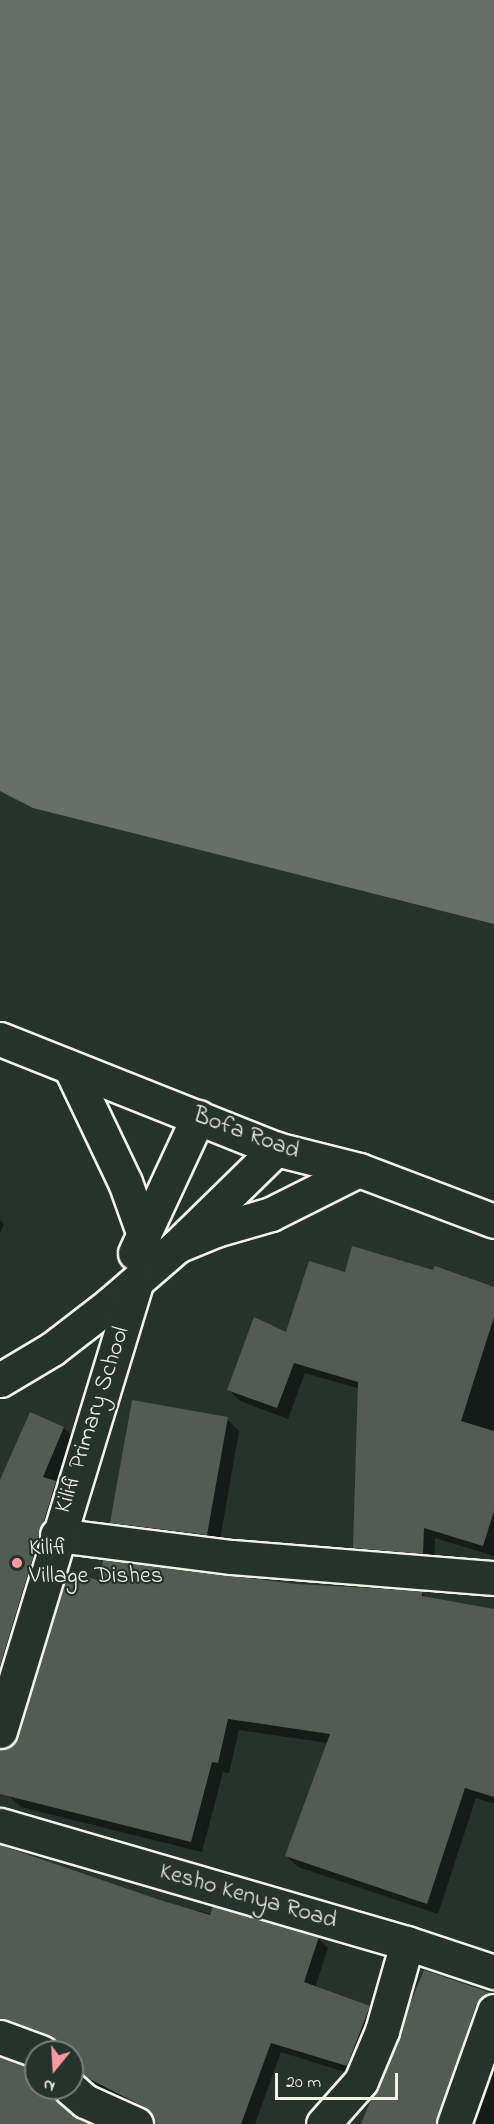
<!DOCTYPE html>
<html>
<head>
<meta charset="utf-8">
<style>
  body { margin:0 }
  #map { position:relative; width:494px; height:2124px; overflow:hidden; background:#26332d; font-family:"Indie Flower",sans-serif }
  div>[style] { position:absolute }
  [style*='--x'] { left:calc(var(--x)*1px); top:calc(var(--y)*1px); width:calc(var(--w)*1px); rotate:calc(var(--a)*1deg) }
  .water>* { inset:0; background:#676f68 }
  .shadow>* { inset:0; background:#0007 }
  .building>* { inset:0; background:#525c55 }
  .roads { filter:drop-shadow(2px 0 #f4f1e8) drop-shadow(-2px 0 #f4f1e8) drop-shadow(0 2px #f4f1e8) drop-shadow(0 -2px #f4f1e8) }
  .minor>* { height:33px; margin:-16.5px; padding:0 16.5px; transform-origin:16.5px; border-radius:16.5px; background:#26332d }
  .tertiary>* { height:33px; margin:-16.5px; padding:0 16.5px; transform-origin:16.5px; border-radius:16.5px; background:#26332d }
  .dots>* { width:16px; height:16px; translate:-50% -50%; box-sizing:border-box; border:3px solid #26332d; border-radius:50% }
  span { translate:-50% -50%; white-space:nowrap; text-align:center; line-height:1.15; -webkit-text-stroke:4.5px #26332d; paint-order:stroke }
  .street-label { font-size:24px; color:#f4f1e8 }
  .poi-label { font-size:24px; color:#f4f1e8 }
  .left { translate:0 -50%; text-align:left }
  .north { position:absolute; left:24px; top:2040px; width:60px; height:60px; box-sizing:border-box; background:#26332d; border:2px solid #787f78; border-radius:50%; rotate:198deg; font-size:16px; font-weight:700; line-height:24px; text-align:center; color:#f4f1e8 }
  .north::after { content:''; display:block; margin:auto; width:21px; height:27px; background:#ff9aa2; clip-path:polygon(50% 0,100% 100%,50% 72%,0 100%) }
  .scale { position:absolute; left:275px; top:2073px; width:123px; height:27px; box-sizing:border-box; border:3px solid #f4f1e8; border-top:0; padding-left:8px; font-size:18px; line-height:21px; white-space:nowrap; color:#f4f1e8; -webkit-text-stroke:4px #26332d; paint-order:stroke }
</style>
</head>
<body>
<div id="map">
  <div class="water">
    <div style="clip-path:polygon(0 0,494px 0,494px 924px,33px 808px,0 791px)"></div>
  </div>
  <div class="shadow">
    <div style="clip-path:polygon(0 1220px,4px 1224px,0 1234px)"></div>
    <div style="clip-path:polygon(346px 1274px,494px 1288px,494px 1556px,435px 1538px,434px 1564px,366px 1559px,355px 1547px,360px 1389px,305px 1373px,288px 1419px,240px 1401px,229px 1390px)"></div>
    <div style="clip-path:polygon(31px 1414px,64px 1428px,75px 1439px,56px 1483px,67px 1493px,0 1713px,0 1484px)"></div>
    <div style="clip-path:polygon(227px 1419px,239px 1431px,219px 1546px,124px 1534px,112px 1522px)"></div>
    <div style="clip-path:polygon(101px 1583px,296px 1585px,422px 1593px,427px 1598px,494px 1610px,494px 1804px,476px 1798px,438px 1914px,298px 1867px,286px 1856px,328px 1743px,239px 1730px,229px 1773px,223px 1772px,202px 1852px,21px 1807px,9px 1796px,0 1776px,0 1750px,5px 1751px,19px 1737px)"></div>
    <div style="clip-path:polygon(0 1845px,159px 1902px,318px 1938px,328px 1948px,315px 1988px,369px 2007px,379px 2018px,357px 2076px,281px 2052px,255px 2124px,156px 2124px,151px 2115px,107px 2095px,86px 2079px,72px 2082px,72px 2052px,60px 2052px,57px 2043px,18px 2029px,0 2032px)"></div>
    <div style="clip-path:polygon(490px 1994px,494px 1998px,448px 2124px,363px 2124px,401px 2039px)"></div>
    <div style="clip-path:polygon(0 2057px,36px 2071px,36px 2088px,67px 2088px,61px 2095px,62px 2106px,88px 2124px,0 2124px)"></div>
    <div style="clip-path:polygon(494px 2072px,494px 2124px,475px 2124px)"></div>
  </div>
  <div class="building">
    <div style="clip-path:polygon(352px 1246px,433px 1270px,435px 1266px,494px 1287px,494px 1317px,461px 1421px,494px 1431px,494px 1511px,483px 1546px,424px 1528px,423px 1554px,353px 1548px,358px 1382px,294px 1363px,277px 1408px,227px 1390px,254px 1317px,286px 1332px,309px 1261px,345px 1272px)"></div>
    <div style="clip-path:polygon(132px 1400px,228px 1417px,207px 1535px,110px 1523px)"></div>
    <div style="clip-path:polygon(30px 1412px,64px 1427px,43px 1477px,56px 1481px,0 1666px,0 1480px)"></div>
    <div style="clip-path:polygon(103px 1560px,296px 1584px,422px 1591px,422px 1596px,494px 1609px,494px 1797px,465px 1788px,427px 1904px,285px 1856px,330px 1734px,228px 1719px,218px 1763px,212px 1762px,191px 1842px,0 1794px,0 1749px,12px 1745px,18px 1736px,68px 1571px,100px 1581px)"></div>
    <div style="clip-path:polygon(0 1845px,160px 1900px,210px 1915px,213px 1906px,319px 1937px,304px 1982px,370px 2006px,347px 2066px,271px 2043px,241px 2124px,154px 2124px,144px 2107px,72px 2070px,72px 2052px,59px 2052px,56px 2040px,48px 2035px,0 2019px)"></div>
    <div style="clip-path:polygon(424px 1970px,491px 1993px,476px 2005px,436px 2124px,361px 2124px)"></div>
    <div style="clip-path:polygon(0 2057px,36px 2070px,36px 2088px,52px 2088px,58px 2102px,90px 2124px,0 2124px)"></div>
  </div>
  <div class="roads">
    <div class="minor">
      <div style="--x:135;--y:1253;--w:150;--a:-65.1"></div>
      <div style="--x:0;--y:1380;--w:61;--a:-30.8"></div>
      <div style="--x:52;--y:1349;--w:72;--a:-37.7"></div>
      <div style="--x:109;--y:1305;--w:90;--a:-40.9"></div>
      <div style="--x:177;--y:1246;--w:139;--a:-44.4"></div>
      <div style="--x:57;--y:1535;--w:176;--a:7.2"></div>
      <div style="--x:232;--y:1557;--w:263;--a:4.6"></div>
      <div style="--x:0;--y:1731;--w:469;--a:-73.1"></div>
      <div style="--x:0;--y:1825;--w:424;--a:16.2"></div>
      <div style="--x:407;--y:1943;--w:92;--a:18.4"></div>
      <div style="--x:0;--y:2037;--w:44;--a:20.1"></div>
      <div style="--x:70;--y:2088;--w:20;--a:41"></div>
      <div style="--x:85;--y:2101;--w:56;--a:24.3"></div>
      <div style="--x:323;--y:2124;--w:57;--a:-48.5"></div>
      <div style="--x:361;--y:2081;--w:54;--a:-67.2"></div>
      <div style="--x:382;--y:2031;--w:91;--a:-74.1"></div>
      <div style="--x:454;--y:2124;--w:120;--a:-70.5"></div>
    </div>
    <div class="tertiary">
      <div style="--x:0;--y:1039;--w:297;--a:21.7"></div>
      <div style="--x:276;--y:1149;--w:86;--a:14.2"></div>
      <div style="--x:359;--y:1170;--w:144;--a:20.7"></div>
      <div style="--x:71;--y:1069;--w:125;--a:64.5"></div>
      <div style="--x:125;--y:1182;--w:56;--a:70.3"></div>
      <div style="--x:177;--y:1246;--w:42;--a:-22.3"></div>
      <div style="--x:216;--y:1230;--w:57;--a:-16.2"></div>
      <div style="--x:271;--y:1214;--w:98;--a:-26.6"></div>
    </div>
  </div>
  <div class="dots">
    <div style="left:17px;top:1563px;background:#ff9aa2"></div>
  </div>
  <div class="street-label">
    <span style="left:246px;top:1134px;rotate:20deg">Bofa Road</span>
    <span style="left:93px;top:1420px;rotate:-72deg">Kilifi Primary School</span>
    <span style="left:248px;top:1897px;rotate:16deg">Kesho Kenya Road</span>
  </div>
  <div class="poi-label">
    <span class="left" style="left:29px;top:1563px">Kilifi<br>Village Dishes</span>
  </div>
  <div class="north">N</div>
  <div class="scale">20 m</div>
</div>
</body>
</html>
